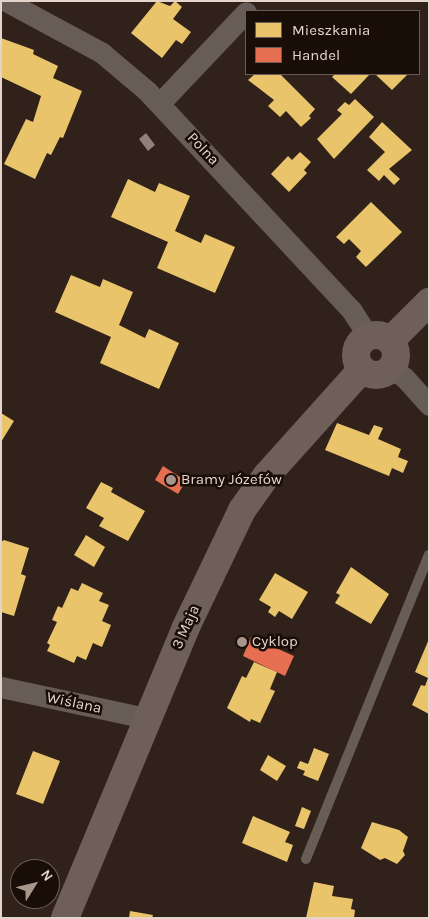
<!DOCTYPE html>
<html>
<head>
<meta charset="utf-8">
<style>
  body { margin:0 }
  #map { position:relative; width:430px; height:919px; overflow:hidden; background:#30221a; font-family:Karla,sans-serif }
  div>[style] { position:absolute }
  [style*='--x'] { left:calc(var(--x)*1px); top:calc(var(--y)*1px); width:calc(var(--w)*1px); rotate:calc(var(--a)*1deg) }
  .homes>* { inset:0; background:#e9c46a }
  .shops>* { inset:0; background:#e76f51 }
  .building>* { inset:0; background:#92807b }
  .lane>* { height:10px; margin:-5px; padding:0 5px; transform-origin:5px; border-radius:5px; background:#685d56 }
  .street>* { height:21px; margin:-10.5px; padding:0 10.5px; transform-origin:10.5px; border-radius:10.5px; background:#685d56 }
  .secondary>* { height:28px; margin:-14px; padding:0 14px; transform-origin:14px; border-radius:14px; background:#6e5f5b }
  .secondary>.ring { margin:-14px; padding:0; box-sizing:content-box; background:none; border:28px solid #6e5f5b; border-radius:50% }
  .dots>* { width:14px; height:14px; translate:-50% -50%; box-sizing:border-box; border:2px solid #190d07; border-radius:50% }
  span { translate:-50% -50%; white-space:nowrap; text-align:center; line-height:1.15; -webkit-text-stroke:5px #190d07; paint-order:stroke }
  .street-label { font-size:15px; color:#e5d4ca }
  .poi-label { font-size:15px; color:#e5d4ca }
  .left { translate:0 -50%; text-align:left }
  .frame { position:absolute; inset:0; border:2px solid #e5d4ca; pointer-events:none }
  .legend { position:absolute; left:245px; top:10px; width:175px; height:65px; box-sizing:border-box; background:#190d07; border:1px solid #6b5d55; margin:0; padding:6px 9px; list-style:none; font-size:15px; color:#e5d4ca }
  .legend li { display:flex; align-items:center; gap:10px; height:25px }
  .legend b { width:25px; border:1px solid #6b5d55 }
  .north { position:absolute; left:10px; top:859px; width:50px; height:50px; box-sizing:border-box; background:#190d07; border:1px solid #6b5d55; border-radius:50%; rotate:54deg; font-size:14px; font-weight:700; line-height:20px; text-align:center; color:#e5d4ca }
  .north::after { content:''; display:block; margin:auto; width:18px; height:22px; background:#a6968c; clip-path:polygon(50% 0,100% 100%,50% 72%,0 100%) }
</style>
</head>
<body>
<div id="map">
  <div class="homes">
    <div style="clip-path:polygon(157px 1px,170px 6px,175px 1px,182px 7px,173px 19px,191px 32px,182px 44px,176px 40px,162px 58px,131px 33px)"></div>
    <div style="clip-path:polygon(1px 38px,34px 50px,33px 54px,58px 66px,53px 78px,82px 91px,63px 138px,60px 137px,51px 155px,47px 153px,35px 179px,4px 164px,26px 119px,33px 122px,41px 96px,1px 77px)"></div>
    <div style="clip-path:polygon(255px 74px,280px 74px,315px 109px,309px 116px,311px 118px,301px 127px,286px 111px,280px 117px,268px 106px,274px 100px,248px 80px)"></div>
    <div style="clip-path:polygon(335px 74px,370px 74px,351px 94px,332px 77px)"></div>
    <div style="clip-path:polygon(375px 74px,408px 74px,392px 90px)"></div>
    <div style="clip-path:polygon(355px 99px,374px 117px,334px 159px,317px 139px,342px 114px,337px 110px,345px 102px,349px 105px)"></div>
    <div style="clip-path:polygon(382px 122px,412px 150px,389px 169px,400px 179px,394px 185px,384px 175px,379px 181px,367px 170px,385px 152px,369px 137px)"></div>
    <div style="clip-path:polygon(300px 152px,311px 162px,304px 170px,307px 173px,289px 192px,271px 174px,288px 156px,292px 160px)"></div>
    <div style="clip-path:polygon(128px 179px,155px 192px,159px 183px,190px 196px,175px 231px,201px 243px,205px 234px,235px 247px,215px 293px,157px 268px,168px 242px,111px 217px)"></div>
    <div style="clip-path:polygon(371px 202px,402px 232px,366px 267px,356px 257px,361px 251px,349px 239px,344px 244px,336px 237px)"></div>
    <div style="clip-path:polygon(71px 275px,100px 287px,103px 279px,133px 292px,119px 325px,145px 338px,149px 329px,179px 343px,159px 389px,100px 363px,111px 337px,55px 312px)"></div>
    <div style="clip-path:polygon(1px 413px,14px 421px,1px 442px)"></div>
    <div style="clip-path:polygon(337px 423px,369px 435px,374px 425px,383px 428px,378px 439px,401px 449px,398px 457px,408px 461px,403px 473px,392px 468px,389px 476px,325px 450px)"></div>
    <div style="clip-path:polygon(101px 482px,113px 488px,111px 492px,145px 511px,128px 541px,99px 526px,104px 518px,86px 508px)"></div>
    <div style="clip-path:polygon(86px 535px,105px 547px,94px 567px,74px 555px)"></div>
    <div style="clip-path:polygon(4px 540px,29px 548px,21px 574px,26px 576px,14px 616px,1px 612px,1px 542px)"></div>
    <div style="clip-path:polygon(351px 567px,389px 594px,371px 624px,335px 603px,340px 595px,336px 593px)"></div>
    <div style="clip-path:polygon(275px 573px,308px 592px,292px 619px,279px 611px,275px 617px,268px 612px,271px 607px,259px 600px)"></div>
    <div style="clip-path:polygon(82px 583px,103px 593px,99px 601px,109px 605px,102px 621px,111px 625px,102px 647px,93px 643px,86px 660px,77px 656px,74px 663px,47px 651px,50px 645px,47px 643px,57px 622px,52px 620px,58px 606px,62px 608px,71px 588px,78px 591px)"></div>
    <div style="clip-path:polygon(429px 639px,429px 714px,412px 705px,421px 685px,425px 686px,428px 678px,415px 672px)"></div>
    <div style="clip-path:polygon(254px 662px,277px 672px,270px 689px,275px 691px,260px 723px,251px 719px,250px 722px,227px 708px,242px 676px,246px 678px)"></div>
    <div style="clip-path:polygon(314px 748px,329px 754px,318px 781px,303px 775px,305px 771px,297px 768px,300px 761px,308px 764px)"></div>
    <div style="clip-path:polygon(33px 751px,60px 761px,43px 804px,16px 794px)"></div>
    <div style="clip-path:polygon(268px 755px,286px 766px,277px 781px,260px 770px)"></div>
    <div style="clip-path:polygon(302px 807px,311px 811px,304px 829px,295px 826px)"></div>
    <div style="clip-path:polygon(253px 816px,290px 832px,285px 842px,293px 845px,287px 862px,242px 843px)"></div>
    <div style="clip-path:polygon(372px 822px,399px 830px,408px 837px,403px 851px,405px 855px,397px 864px,385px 858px,380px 860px,361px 848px)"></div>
    <div style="clip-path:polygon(314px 882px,334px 886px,332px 896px,353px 899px,351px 909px,355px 910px,354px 918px,306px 918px)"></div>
    <div style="clip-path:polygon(130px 911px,153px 915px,152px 918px,129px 918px)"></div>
  </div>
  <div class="shops">
    <div style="clip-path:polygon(163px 466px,186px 481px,178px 494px,155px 480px)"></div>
    <div style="clip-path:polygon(251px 637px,294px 656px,285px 676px,243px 656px)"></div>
  </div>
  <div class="building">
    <div style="clip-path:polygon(146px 133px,155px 145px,148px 151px,139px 139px)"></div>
  </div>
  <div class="lane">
    <div style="--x:306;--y:859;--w:328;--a:-68"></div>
  </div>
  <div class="street">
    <div style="--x:6;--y:1;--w:109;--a:28.4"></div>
    <div style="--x:102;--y:53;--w:59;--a:40.2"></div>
    <div style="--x:147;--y:91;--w:301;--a:47"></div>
    <div style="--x:352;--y:311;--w:30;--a:57"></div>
    <div style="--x:160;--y:103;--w:125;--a:-46.6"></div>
    <div style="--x:391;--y:369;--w:15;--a:32"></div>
    <div style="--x:404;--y:377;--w:38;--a:48"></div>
    <div style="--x:1;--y:687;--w:148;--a:12.1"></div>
  </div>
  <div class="secondary">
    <div class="ring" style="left:356px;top:335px;width:12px;height:12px"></div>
    <div style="--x:391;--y:340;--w:54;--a:-45"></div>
    <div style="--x:65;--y:918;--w:315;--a:-67.4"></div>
    <div style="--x:186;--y:627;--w:130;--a:-64.4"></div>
    <div style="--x:242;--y:510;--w:43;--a:-54.5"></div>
    <div style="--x:267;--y:475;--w:142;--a:-48.1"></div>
  </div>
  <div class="dots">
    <div style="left:171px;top:480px;background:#a6968c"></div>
    <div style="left:242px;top:642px;background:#a6968c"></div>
  </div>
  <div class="street-label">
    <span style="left:203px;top:149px;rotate:47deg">Polna</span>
    <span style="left:186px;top:627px;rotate:-66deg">3 Maja</span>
    <span style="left:74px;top:703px;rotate:12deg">Wiślana</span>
  </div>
  <div class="poi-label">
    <span class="left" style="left:181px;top:480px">Bramy Józefów</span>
    <span class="left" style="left:252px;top:642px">Cyklop</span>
  </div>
  <div class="frame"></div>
  <ul class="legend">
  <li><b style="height:14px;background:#e9c46a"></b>Mieszkania</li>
  <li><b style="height:14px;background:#e76f51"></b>Handel</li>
  </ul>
  <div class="north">N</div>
</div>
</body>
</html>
